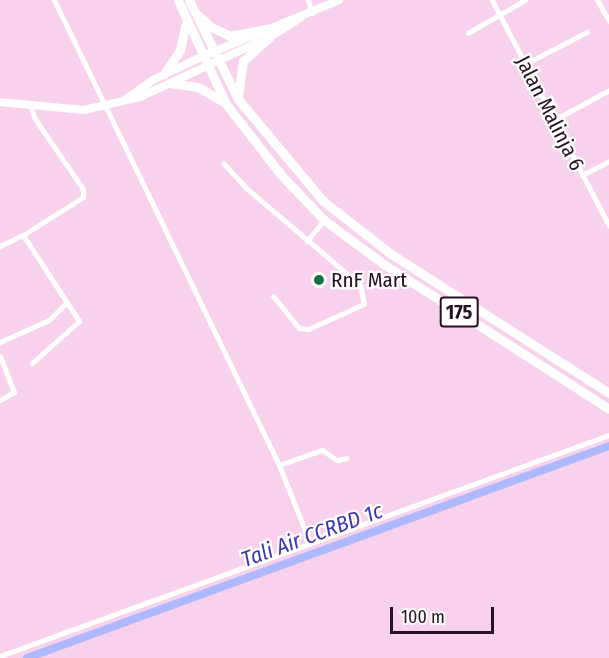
<!DOCTYPE html>
<html>
<head>
<meta charset="utf-8">
<style>
  body { margin:0 }
  #map { position:relative; width:609px; height:658px; overflow:hidden; background:#f8d1ec; font-family:"Fira Sans Condensed",sans-serif }
  div>[style] { position:absolute }
  [style*='--x'] { left:calc(var(--x)*1px); top:calc(var(--y)*1px); width:calc(var(--w)*1px); rotate:calc(var(--a)*1deg) }
  .canal>* { height:8px; margin:-4px; padding:0 4px; transform-origin:4px; border-radius:4px; background:#aeb8fc }
  .minor>* { height:5px; margin:-2.5px; padding:0 2.5px; transform-origin:2.5px; border-radius:2.5px; background:#fff }
  .secondary>* { height:8px; margin:-4px; padding:0 4px; transform-origin:4px; border-radius:4px; background:#fff }
  .trunk>* { height:9px; margin:-4.5px; padding:0 4.5px; transform-origin:4.5px; border-radius:4.5px; background:#fff }
  .dots>* { width:16px; height:16px; translate:-50% -50%; box-sizing:border-box; border:3px solid #fff; border-radius:50% }
  span { translate:-50% -50%; white-space:nowrap; text-align:center; line-height:1.15; -webkit-text-stroke:4.5px #fff; paint-order:stroke }
  .shield-label span { padding:2px 4px; background:#fff; border:2px solid; border-radius:4px; -webkit-text-stroke-width:0 }
  .shield-label { font-size:20px; color:#271021; font-weight:700 }
  .street-label { font-size:21px; color:#271021 }
  .poi-label { font-size:21px; color:#271021 }
  .left { translate:0 -50%; text-align:left }
  .water-label { font-size:22px; color:#3e35b4; font-style:italic }
  .scale { position:absolute; left:390px; top:607px; width:104px; height:27px; box-sizing:border-box; border:3px solid #271021; border-top:0; padding-left:8px; font-size:18px; line-height:21px; white-space:nowrap; color:#271021; -webkit-text-stroke:4px #fff; paint-order:stroke }
</style>
</head>
<body>
<div id="map">
  <div class="canal">
    <div style="--x:27;--y:658;--w:619;--a:-20.01"></div>
  </div>
  <div class="minor">
    <div style="--x:54;--y:0;--w:517;--a:64.18"></div>
    <div style="--x:279;--y:465;--w:84;--a:68.3"></div>
    <div style="--x:308;--y:0;--w:14;--a:73"></div>
    <div style="--x:492;--y:0;--w:254;--a:62.6"></div>
    <div style="--x:597;--y:0;--w:24;--a:60"></div>
    <div style="--x:468;--y:33;--w:66;--a:-30.1"></div>
    <div style="--x:525;--y:64;--w:70;--a:-27.3"></div>
    <div style="--x:554;--y:120;--w:63;--a:-28.6"></div>
    <div style="--x:223;--y:163;--w:33;--a:47"></div>
    <div style="--x:245;--y:187;--w:151;--a:40.4"></div>
    <div style="--x:360;--y:285;--w:19;--a:78"></div>
    <div style="--x:364;--y:304;--w:61;--a:155.9"></div>
    <div style="--x:308;--y:329;--w:9;--a:-174"></div>
    <div style="--x:299;--y:328;--w:41;--a:-129.1"></div>
    <div style="--x:582;--y:175;--w:30;--a:-27"></div>
    <div style="--x:23;--y:235;--w:103;--a:56.9"></div>
    <div style="--x:79;--y:321;--w:63;--a:138.2"></div>
    <div style="--x:307;--y:241;--w:27;--a:-51"></div>
    <div style="--x:0;--y:246;--w:25;--a:-26"></div>
    <div style="--x:23;--y:235;--w:71;--a:-32.3"></div>
    <div style="--x:83;--y:197;--w:8;--a:-90"></div>
    <div style="--x:83;--y:189;--w:85;--a:-124.4"></div>
    <div style="--x:35;--y:119;--w:15;--a:-110"></div>
    <div style="--x:0;--y:342;--w:54;--a:-24.2"></div>
    <div style="--x:49;--y:320;--w:24;--a:-45"></div>
    <div style="--x:0;--y:356;--w:39;--a:69"></div>
    <div style="--x:14;--y:392;--w:16;--a:150"></div>
    <div style="--x:279;--y:465;--w:46;--a:-19.2"></div>
    <div style="--x:322;--y:450;--w:18;--a:34"></div>
    <div style="--x:337;--y:460;--w:10;--a:-11"></div>
    <div style="--x:0;--y:656;--w:648;--a:-19.95"></div>
  </div>
  <div class="secondary">
    <div style="--x:126;--y:99;--w:33;--a:-35"></div>
    <div style="--x:153;--y:80;--w:53;--a:-25.6"></div>
    <div style="--x:201;--y:57;--w:149;--a:-22.4"></div>
    <div style="--x:0;--y:102;--w:84;--a:5.4"></div>
    <div style="--x:84;--y:110;--w:57;--a:-13.1"></div>
    <div style="--x:140;--y:97;--w:143;--a:-24.8"></div>
    <div style="--x:270;--y:37;--w:36;--a:-32"></div>
  </div>
  <div class="trunk">
    <div style="--x:178;--y:0;--w:115;--a:65.2"></div>
    <div style="--x:226;--y:104;--w:91;--a:52.1"></div>
    <div style="--x:282;--y:176;--w:61;--a:46.3"></div>
    <div style="--x:324;--y:220;--w:76;--a:36.4"></div>
    <div style="--x:385;--y:265;--w:266;--a:32.7"></div>
    <div style="--x:189;--y:0;--w:110;--a:63.7"></div>
    <div style="--x:238;--y:99;--w:133;--a:50.2"></div>
    <div style="--x:323;--y:201;--w:86;--a:37.9"></div>
    <div style="--x:391;--y:254;--w:259;--a:32.5"></div>
    <div style="--x:198;--y:15;--w:18;--a:43"></div>
    <div style="--x:211;--y:27;--w:21;--a:25"></div>
    <div style="--x:230;--y:36;--w:38;--a:-11"></div>
    <div style="--x:164;--y:74;--w:29;--a:-56"></div>
    <div style="--x:180;--y:50;--w:25;--a:-78"></div>
    <div style="--x:169;--y:83;--w:29;--a:8"></div>
    <div style="--x:198;--y:87;--w:30;--a:30"></div>
    <div style="--x:238;--y:96;--w:35;--a:-82"></div>
    <div style="--x:243;--y:61;--w:36;--a:-42"></div>
  </div>
  <div class="dots">
    <div style="left:319px;top:280px;background:#157248"></div>
  </div>
  <div class="shield-label">
    <span style="left:459px;top:312px">175</span>
  </div>
  <div class="street-label">
    <span style="left:550px;top:113px;rotate:63deg">Jalan Malinja 6</span>
  </div>
  <div class="poi-label">
    <span class="left" style="left:331px;top:280px">RnF Mart</span>
  </div>
  <div class="water-label">
    <span style="left:312px;top:535px;rotate:-20deg">Tali Air CCRBD 1c</span>
  </div>
  <div class="scale">100 m</div>
</div>
</body>
</html>
